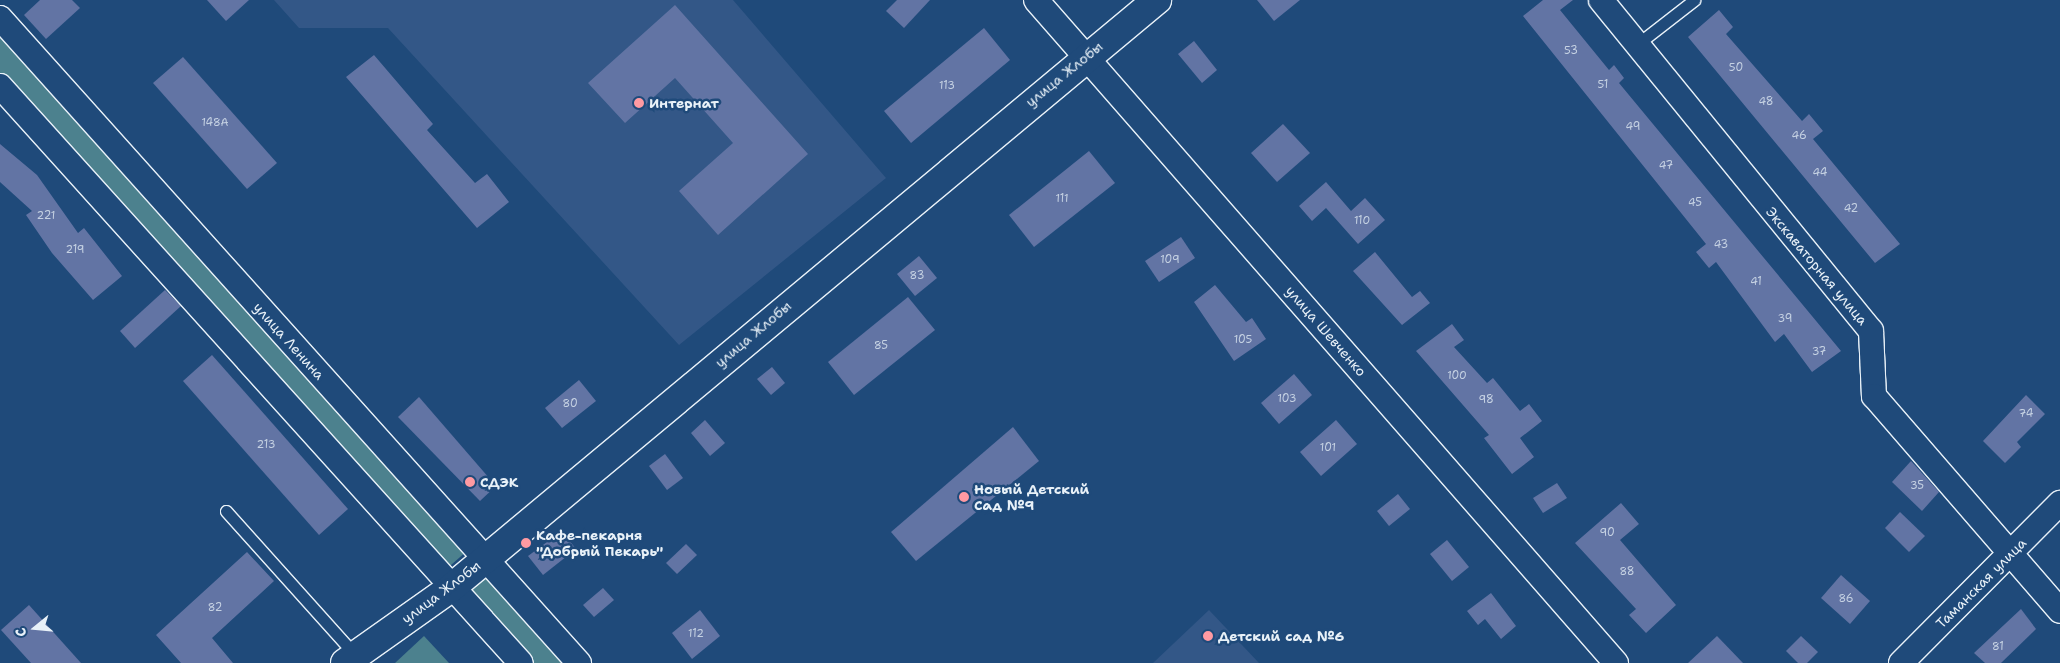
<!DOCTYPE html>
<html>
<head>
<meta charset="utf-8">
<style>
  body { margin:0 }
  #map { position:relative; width:2060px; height:663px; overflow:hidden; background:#1f4a7a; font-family:"Shantell Sans",sans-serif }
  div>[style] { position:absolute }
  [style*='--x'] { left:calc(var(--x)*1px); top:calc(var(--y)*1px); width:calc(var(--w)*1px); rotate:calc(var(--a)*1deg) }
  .built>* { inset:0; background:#335787 }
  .green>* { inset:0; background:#4c818e }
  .building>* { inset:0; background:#6274a4 }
  .roads { filter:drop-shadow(1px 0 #e8f1f8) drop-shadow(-1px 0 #e8f1f8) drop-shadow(0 1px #e8f1f8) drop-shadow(0 -1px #e8f1f8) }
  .lane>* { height:11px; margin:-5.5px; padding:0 5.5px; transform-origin:5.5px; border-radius:5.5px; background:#1f4a7a }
  .street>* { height:24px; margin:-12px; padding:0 12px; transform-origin:12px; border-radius:12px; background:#1f4a7a }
  .secondary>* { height:28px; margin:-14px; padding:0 14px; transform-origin:14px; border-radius:14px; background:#1f4a7a }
  .dots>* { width:14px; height:14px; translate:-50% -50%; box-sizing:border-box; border:2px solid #1f4a7a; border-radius:50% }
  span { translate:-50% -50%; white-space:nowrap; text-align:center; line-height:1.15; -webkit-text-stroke:5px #1f4a7a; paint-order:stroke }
  .number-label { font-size:11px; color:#c6d2e3 }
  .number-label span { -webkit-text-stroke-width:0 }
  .street-label { font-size:14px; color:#e8f1f8 }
  .poi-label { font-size:14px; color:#e8f1f8; font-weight:700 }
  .left { translate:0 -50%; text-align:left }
  .north { position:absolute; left:10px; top:603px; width:50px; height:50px; -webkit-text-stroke:4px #1f4a7a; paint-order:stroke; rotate:253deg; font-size:14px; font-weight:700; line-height:20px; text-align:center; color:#e8f1f8 }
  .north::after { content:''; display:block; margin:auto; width:18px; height:22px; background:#e8f1f8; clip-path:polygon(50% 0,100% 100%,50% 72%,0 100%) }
</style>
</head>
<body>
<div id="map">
  <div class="built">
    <div style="clip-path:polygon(274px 0,733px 0,886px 178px,679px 345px,388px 28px,299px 28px)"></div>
    <div style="clip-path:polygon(1209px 610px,1259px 663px,1153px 663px)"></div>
  </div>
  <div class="green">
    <div style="clip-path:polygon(0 20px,477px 542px,442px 573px,0 81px)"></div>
    <div style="clip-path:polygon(482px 548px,586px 663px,524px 663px,447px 579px)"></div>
    <div style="clip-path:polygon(424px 636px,449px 663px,395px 663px)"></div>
  </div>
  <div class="building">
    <div style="clip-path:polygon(40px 0,72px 0,80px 8px,46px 39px,24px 15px)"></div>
    <div style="clip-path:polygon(207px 0,249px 0,226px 21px)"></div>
    <div style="clip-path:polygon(897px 0,930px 0,904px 28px,886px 11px)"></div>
    <div style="clip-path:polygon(1257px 0,1300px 0,1274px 21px)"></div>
    <div style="clip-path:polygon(1543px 0,1573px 0,1560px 10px,1609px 70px,1614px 65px,1624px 78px,1619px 83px,1841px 351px,1812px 372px,1784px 334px,1775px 342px,1716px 262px,1709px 268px,1696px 252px,1706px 244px,1523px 16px)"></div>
    <div style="clip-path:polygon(675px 5px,808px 154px,718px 235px,679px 191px,733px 143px,675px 78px,625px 123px,588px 83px)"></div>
    <div style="clip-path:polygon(1719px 10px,1733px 27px,1726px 34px,1802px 121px,1809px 114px,1823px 131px,1813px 139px,1900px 244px,1875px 263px,1688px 37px)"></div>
    <div style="clip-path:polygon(984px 28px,1010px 60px,911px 143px,884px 111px)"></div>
    <div style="clip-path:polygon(1194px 41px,1217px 70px,1202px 83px,1178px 54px)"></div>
    <div style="clip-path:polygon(374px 55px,433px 124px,427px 130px,475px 183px,487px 174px,509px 202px,477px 228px,346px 77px)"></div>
    <div style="clip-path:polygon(183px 57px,277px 163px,247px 189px,153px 83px)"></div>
    <div style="clip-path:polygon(1283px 124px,1310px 153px,1277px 182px,1251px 153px)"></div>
    <div style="clip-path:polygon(0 144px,37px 175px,78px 233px,84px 228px,122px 276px,93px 300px,52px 253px,26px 215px,32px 211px,0 182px)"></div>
    <div style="clip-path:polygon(1089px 151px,1115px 183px,1034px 247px,1009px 215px)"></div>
    <div style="clip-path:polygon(1326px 182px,1351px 211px,1365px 198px,1385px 220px,1358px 244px,1326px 208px,1312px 221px,1299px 206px)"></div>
    <div style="clip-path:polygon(1181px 237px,1195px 258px,1159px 282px,1145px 261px)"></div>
    <div style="clip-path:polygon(1375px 252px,1412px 297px,1420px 291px,1430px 303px,1402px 325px,1353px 271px)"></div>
    <div style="clip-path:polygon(919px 256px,937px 278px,915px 296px,897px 274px)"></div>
    <div style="clip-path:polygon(1215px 285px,1246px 322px,1252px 318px,1266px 339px,1234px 361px,1194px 302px)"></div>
    <div style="clip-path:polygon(165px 290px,181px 306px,135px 348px,120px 331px)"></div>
    <div style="clip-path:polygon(908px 297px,935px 330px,854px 395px,828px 362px)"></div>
    <div style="clip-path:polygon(1452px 324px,1464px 340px,1454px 347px,1487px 383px,1493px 378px,1520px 411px,1529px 404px,1542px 421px,1520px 438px,1534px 457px,1512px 474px,1484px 438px,1489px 435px,1416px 351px)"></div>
    <div style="clip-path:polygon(212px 355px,348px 509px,319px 535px,183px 381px)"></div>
    <div style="clip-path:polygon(772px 367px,785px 383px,771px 395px,757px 379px)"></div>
    <div style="clip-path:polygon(1294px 374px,1312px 395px,1279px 424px,1261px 403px)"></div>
    <div style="clip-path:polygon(579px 380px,596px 401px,562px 428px,545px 408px)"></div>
    <div style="clip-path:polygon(2026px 395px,2045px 414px,2017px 442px,2021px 447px,2005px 463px,1983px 441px)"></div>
    <div style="clip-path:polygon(419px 397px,496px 486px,480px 501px,398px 417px)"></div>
    <div style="clip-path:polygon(705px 420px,725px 443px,710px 456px,691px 433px)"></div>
    <div style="clip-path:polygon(1336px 420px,1357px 444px,1321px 476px,1300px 452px)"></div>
    <div style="clip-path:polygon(1013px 427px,1039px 461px,916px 561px,891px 532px)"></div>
    <div style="clip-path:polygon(665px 454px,683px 478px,667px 490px,649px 466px)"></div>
    <div style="clip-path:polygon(1911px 461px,1939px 492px,1922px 511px,1892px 482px)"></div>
    <div style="clip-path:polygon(1557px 483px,1567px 498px,1543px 513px,1533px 498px)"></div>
    <div style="clip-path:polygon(1398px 494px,1410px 509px,1389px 526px,1377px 511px)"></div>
    <div style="clip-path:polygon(1621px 503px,1639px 524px,1620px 540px,1676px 605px,1646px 633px,1629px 615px,1636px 609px,1575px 543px)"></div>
    <div style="clip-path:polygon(1900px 512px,1925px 536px,1909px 552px,1885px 528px)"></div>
    <div style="clip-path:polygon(562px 531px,576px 549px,543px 575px,528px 556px)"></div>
    <div style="clip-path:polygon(1447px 540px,1469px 567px,1452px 581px,1430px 554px)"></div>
    <div style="clip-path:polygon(686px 544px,697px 555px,677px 574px,666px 563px)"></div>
    <div style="clip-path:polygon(247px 552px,274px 581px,212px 638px,233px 663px,181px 663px,156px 635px)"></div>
    <div style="clip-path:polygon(1841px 575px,1870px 601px,1850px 624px,1821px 598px)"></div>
    <div style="clip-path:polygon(603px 588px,614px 600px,594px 617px,583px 605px)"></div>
    <div style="clip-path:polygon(1491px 593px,1516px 626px,1501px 639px,1485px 619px,1478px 625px,1467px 611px)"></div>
    <div style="clip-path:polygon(29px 605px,81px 663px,31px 663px,1px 630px)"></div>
    <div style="clip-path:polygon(2021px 609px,2036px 629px,2001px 663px,1985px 663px,1974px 653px)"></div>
    <div style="clip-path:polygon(700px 610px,720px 636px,692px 659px,672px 633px)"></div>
    <div style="clip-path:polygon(1717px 636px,1743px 663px,1688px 663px)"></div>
    <div style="clip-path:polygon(1801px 636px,1818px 652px,1807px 663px,1798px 663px,1786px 651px)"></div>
  </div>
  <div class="roads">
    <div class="lane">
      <div style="--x:1635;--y:46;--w:75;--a:-37.9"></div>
      <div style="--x:226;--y:511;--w:193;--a:48.1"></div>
    </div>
    <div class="street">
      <div style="--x:1036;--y:0;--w:881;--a:48.82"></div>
      <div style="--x:1601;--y:0;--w:427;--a:50.8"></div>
      <div style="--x:1871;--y:331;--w:65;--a:87.4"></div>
      <div style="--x:1874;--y:396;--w:284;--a:49.1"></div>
      <div style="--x:0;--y:18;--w:867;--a:48.09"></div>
      <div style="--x:0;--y:86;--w:777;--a:47.92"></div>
      <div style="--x:1901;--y:663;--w:226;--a:-45.2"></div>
    </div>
    <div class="secondary">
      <div style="--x:345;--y:663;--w:130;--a:-35.3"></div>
      <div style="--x:451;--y:588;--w:919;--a:-39.79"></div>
    </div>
  </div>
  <div class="dots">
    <div style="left:639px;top:103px;background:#ff9aa2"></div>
    <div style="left:470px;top:482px;background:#ff9aa2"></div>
    <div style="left:964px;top:497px;background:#ff9aa2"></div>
    <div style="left:526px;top:543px;background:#ff9aa2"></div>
    <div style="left:1208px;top:636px;background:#ff9aa2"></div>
  </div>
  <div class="number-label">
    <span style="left:1571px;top:51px">53</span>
    <span style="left:1736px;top:68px">50</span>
    <span style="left:1603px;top:85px">51</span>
    <span style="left:947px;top:86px">113</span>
    <span style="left:1766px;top:102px">48</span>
    <span style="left:215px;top:123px">148А</span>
    <span style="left:1633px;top:127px">49</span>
    <span style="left:1799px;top:136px">46</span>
    <span style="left:1666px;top:166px">47</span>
    <span style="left:1820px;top:173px">44</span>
    <span style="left:1062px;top:199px">111</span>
    <span style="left:1695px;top:203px">45</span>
    <span style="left:1851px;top:209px">42</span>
    <span style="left:46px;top:216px">221</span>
    <span style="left:1362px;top:221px">110</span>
    <span style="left:1721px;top:245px">43</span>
    <span style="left:75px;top:250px">219</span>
    <span style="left:1170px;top:260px">109</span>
    <span style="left:917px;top:276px">83</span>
    <span style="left:1756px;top:282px">41</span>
    <span style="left:1785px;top:319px">39</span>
    <span style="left:1243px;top:340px">105</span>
    <span style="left:881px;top:346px">85</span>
    <span style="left:1819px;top:352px">37</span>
    <span style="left:1457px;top:376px">100</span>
    <span style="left:1287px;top:399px">103</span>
    <span style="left:1486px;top:400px">98</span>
    <span style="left:570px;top:404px">80</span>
    <span style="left:2026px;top:414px">74</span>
    <span style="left:266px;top:445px">213</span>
    <span style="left:1328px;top:448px">101</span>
    <span style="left:1917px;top:486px">35</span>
    <span style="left:1607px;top:533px">90</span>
    <span style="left:1627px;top:572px">88</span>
    <span style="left:1846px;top:599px">86</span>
    <span style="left:215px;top:608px">82</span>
    <span style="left:696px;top:634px">112</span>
    <span style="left:1998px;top:647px">81</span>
  </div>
  <div class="street-label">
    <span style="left:1064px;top:74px;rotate:-39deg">улица Жлобы</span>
    <span style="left:1817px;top:266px;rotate:50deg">Экскаваторная улица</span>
    <span style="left:1326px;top:331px;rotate:49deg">улица Шевченко</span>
    <span style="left:753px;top:334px;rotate:-40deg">улица Жлобы</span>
    <span style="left:289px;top:341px;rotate:48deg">улица Ленина</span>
    <span style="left:1981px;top:583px;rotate:-45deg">Таманская улица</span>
    <span style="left:441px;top:592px;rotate:-37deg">улица Жлобы</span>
  </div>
  <div class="poi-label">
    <span class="left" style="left:649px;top:103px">Интернат</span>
    <span class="left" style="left:480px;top:482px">СДЭК</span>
    <span class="left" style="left:974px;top:497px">Новый Детский<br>Сад №9</span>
    <span class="left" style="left:536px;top:543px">Кафе-пекарня<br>"Добрый Пекарь"</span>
    <span class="left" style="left:1218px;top:636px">Детский сад №6</span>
  </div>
  <div class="north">С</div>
</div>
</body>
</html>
